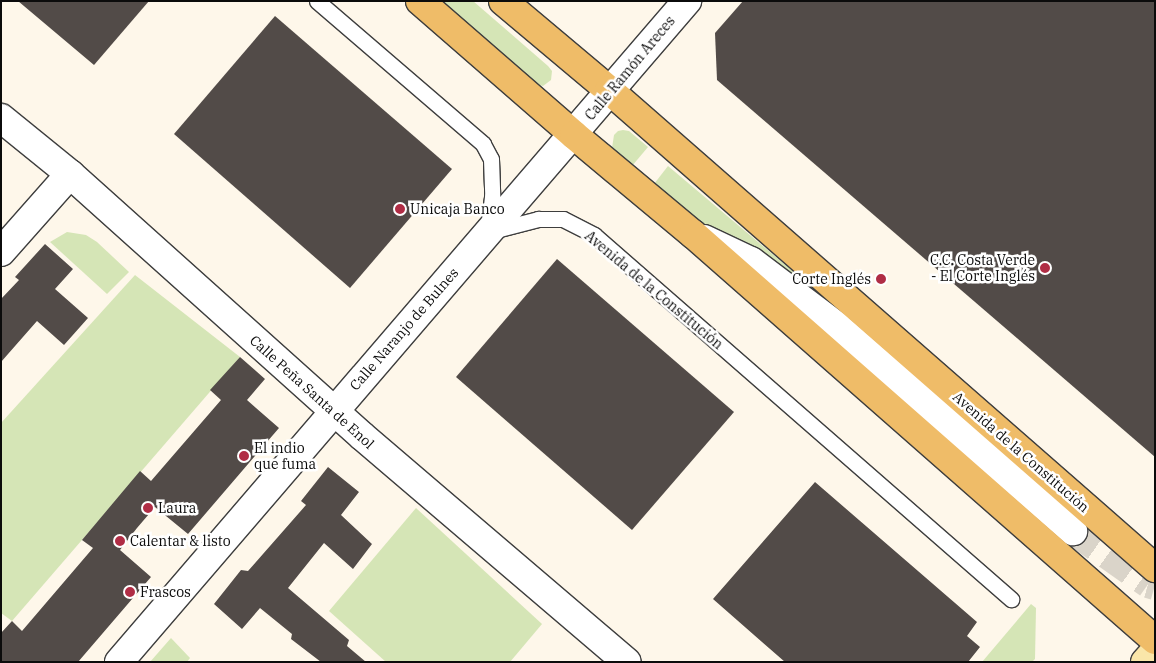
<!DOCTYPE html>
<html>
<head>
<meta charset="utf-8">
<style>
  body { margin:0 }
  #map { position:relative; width:1156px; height:663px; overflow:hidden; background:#fef7ea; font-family:"IBM Plex Serif",serif }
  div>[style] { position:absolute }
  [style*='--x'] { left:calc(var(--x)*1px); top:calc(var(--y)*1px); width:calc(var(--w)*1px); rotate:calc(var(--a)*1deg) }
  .green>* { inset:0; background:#d5e5b6 }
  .building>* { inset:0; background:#524b48 }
  .street-tunnel>* { height:28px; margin-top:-14px; transform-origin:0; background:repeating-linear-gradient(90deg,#dad4c9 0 28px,transparent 0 42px) }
  .roads { filter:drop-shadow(1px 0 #3e3e3e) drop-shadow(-1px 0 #3e3e3e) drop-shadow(0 1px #3e3e3e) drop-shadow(0 -1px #3e3e3e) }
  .lane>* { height:15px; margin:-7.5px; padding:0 7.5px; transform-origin:7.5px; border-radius:7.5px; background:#fff }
  .street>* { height:28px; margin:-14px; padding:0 14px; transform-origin:14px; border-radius:14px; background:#fff }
  .secondary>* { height:28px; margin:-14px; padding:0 14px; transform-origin:14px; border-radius:14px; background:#fae6a9 }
  .primary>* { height:28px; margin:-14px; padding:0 14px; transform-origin:14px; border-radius:14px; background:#efbc68 }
  .dots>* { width:14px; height:14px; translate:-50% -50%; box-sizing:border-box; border:2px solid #fff; border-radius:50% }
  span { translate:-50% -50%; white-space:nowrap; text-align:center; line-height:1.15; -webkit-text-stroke:5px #fff; paint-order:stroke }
  .street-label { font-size:14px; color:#0b0b0b }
  .poi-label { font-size:14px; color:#0b0b0b }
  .left { translate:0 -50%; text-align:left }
  .right { translate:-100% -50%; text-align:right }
  .frame { position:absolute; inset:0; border:2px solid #0b0b0b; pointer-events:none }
</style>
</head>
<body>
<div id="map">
  <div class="green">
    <div style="clip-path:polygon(440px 1px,473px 1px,548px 66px,552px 71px,551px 80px,543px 86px,536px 84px)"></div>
    <div style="clip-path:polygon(623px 130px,629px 131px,648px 147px,632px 166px,612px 148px,614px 135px,618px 131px)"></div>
    <div style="clip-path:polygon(668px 166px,795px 273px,790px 278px,690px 216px,654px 184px)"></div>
    <div style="clip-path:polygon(67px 232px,86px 235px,97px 242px,129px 272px,107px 294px,50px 242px)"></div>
    <div style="clip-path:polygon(135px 275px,240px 357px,12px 621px,1px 613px,1px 423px)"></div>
    <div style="clip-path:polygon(416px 508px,542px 624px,510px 662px,386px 662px,329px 611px)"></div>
    <div style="clip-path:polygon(1031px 604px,1036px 608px,1035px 659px,1032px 662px,982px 662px)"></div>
    <div style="clip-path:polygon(171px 638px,190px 658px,187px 662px,150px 662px)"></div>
  </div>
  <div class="building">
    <div style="clip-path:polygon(18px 1px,149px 1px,94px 65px)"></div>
    <div style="clip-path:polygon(743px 1px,1155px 1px,1155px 457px,717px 80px,715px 33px)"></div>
    <div style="clip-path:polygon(275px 16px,452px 169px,350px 288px,174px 134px)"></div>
    <div style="clip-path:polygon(45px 244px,73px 269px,55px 289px,88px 318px,64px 345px,37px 321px,1px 362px,1px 299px,19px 280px,15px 277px)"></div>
    <div style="clip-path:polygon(557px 259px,734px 412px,632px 530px,456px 377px)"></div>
    <div style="clip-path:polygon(240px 357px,265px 379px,247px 400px,279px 428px,188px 534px,155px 507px,137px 528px,120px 550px,151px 577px,78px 662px,1px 662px,1px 633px,12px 621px,22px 631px,93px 548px,82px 540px,140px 471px,151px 481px,221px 400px,210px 390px)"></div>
    <div style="clip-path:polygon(328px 467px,359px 492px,341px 515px,372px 544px,353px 569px,324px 543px,288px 588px,349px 640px,347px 646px,366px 662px,321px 662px,291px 639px,292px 634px,260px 608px,242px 629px,214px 604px,241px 570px,248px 571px,306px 505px,301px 501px)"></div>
    <div style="clip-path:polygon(815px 482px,977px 622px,967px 636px,980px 647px,968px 662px,785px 662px,713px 599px)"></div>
  </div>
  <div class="street-tunnel">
    <div style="--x:1073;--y:531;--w:92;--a:35.2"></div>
    <div style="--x:1148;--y:584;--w:7;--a:16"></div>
  </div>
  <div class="roads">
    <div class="lane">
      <div style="--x:317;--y:1;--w:219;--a:40.7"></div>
      <div style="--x:483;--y:144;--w:17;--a:62"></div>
      <div style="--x:491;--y:159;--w:38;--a:88"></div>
      <div style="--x:492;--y:197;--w:35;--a:97"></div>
      <div style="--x:488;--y:232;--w:52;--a:-14.6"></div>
      <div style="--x:538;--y:219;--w:25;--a:0"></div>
      <div style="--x:563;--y:219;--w:35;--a:27"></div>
      <div style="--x:594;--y:235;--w:554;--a:41.12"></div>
    </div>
    <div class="street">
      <div style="--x:1;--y:118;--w:89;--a:39.1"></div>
      <div style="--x:70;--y:174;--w:392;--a:41.9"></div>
      <div style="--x:362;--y:436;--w:348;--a:40.5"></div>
      <div style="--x:704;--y:239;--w:52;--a:25.1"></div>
      <div style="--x:751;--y:261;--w:108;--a:37.1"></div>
      <div style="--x:837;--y:326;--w:313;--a:41"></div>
      <div style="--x:1;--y:252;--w:104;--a:-48.5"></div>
      <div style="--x:119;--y:662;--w:872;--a:-49.33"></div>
    </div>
    <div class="secondary">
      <div style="--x:1145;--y:662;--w:15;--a:-48"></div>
    </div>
    <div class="primary">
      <div style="--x:420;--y:1;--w:204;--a:41"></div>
      <div style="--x:574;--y:135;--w:155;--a:39.8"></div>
      <div style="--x:693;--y:234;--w:615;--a:41.31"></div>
      <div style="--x:503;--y:1;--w:138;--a:40"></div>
      <div style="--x:609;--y:90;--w:726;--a:41.2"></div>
    </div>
  </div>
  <div class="dots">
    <div style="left:400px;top:209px;background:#b02d45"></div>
    <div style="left:1045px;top:268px;background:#b02d45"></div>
    <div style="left:881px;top:279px;background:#b02d45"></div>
    <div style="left:244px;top:456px;background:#b02d45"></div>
    <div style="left:148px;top:508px;background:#b02d45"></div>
    <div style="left:120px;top:541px;background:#b02d45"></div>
    <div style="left:130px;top:592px;background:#b02d45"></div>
  </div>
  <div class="street-label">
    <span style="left:630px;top:68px;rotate:-50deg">Calle Ramón Areces</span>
    <span style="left:654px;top:290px;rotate:40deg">Avenida de la Constitución</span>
    <span style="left:404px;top:329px;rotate:-49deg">Calle Naranjo de Bulnes</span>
    <span style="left:312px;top:392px;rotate:42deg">Calle Peña Santa de Enol</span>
    <span style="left:1021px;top:452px;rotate:41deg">Avenida de la Constitución</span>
  </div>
  <div class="poi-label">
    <span class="left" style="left:410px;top:209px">Unicaja Banco</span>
    <span class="right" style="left:1035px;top:268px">C.C. Costa Verde<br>- El Corte Inglés</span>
    <span class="right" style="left:871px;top:279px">Corte Inglés</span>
    <span class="left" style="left:254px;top:456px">El indio<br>que fuma</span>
    <span class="left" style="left:158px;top:508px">Laura</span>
    <span class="left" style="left:130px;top:541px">Calentar &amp; listo</span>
    <span class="left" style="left:140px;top:592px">Frascos</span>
  </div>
  <div class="frame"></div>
</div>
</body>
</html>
